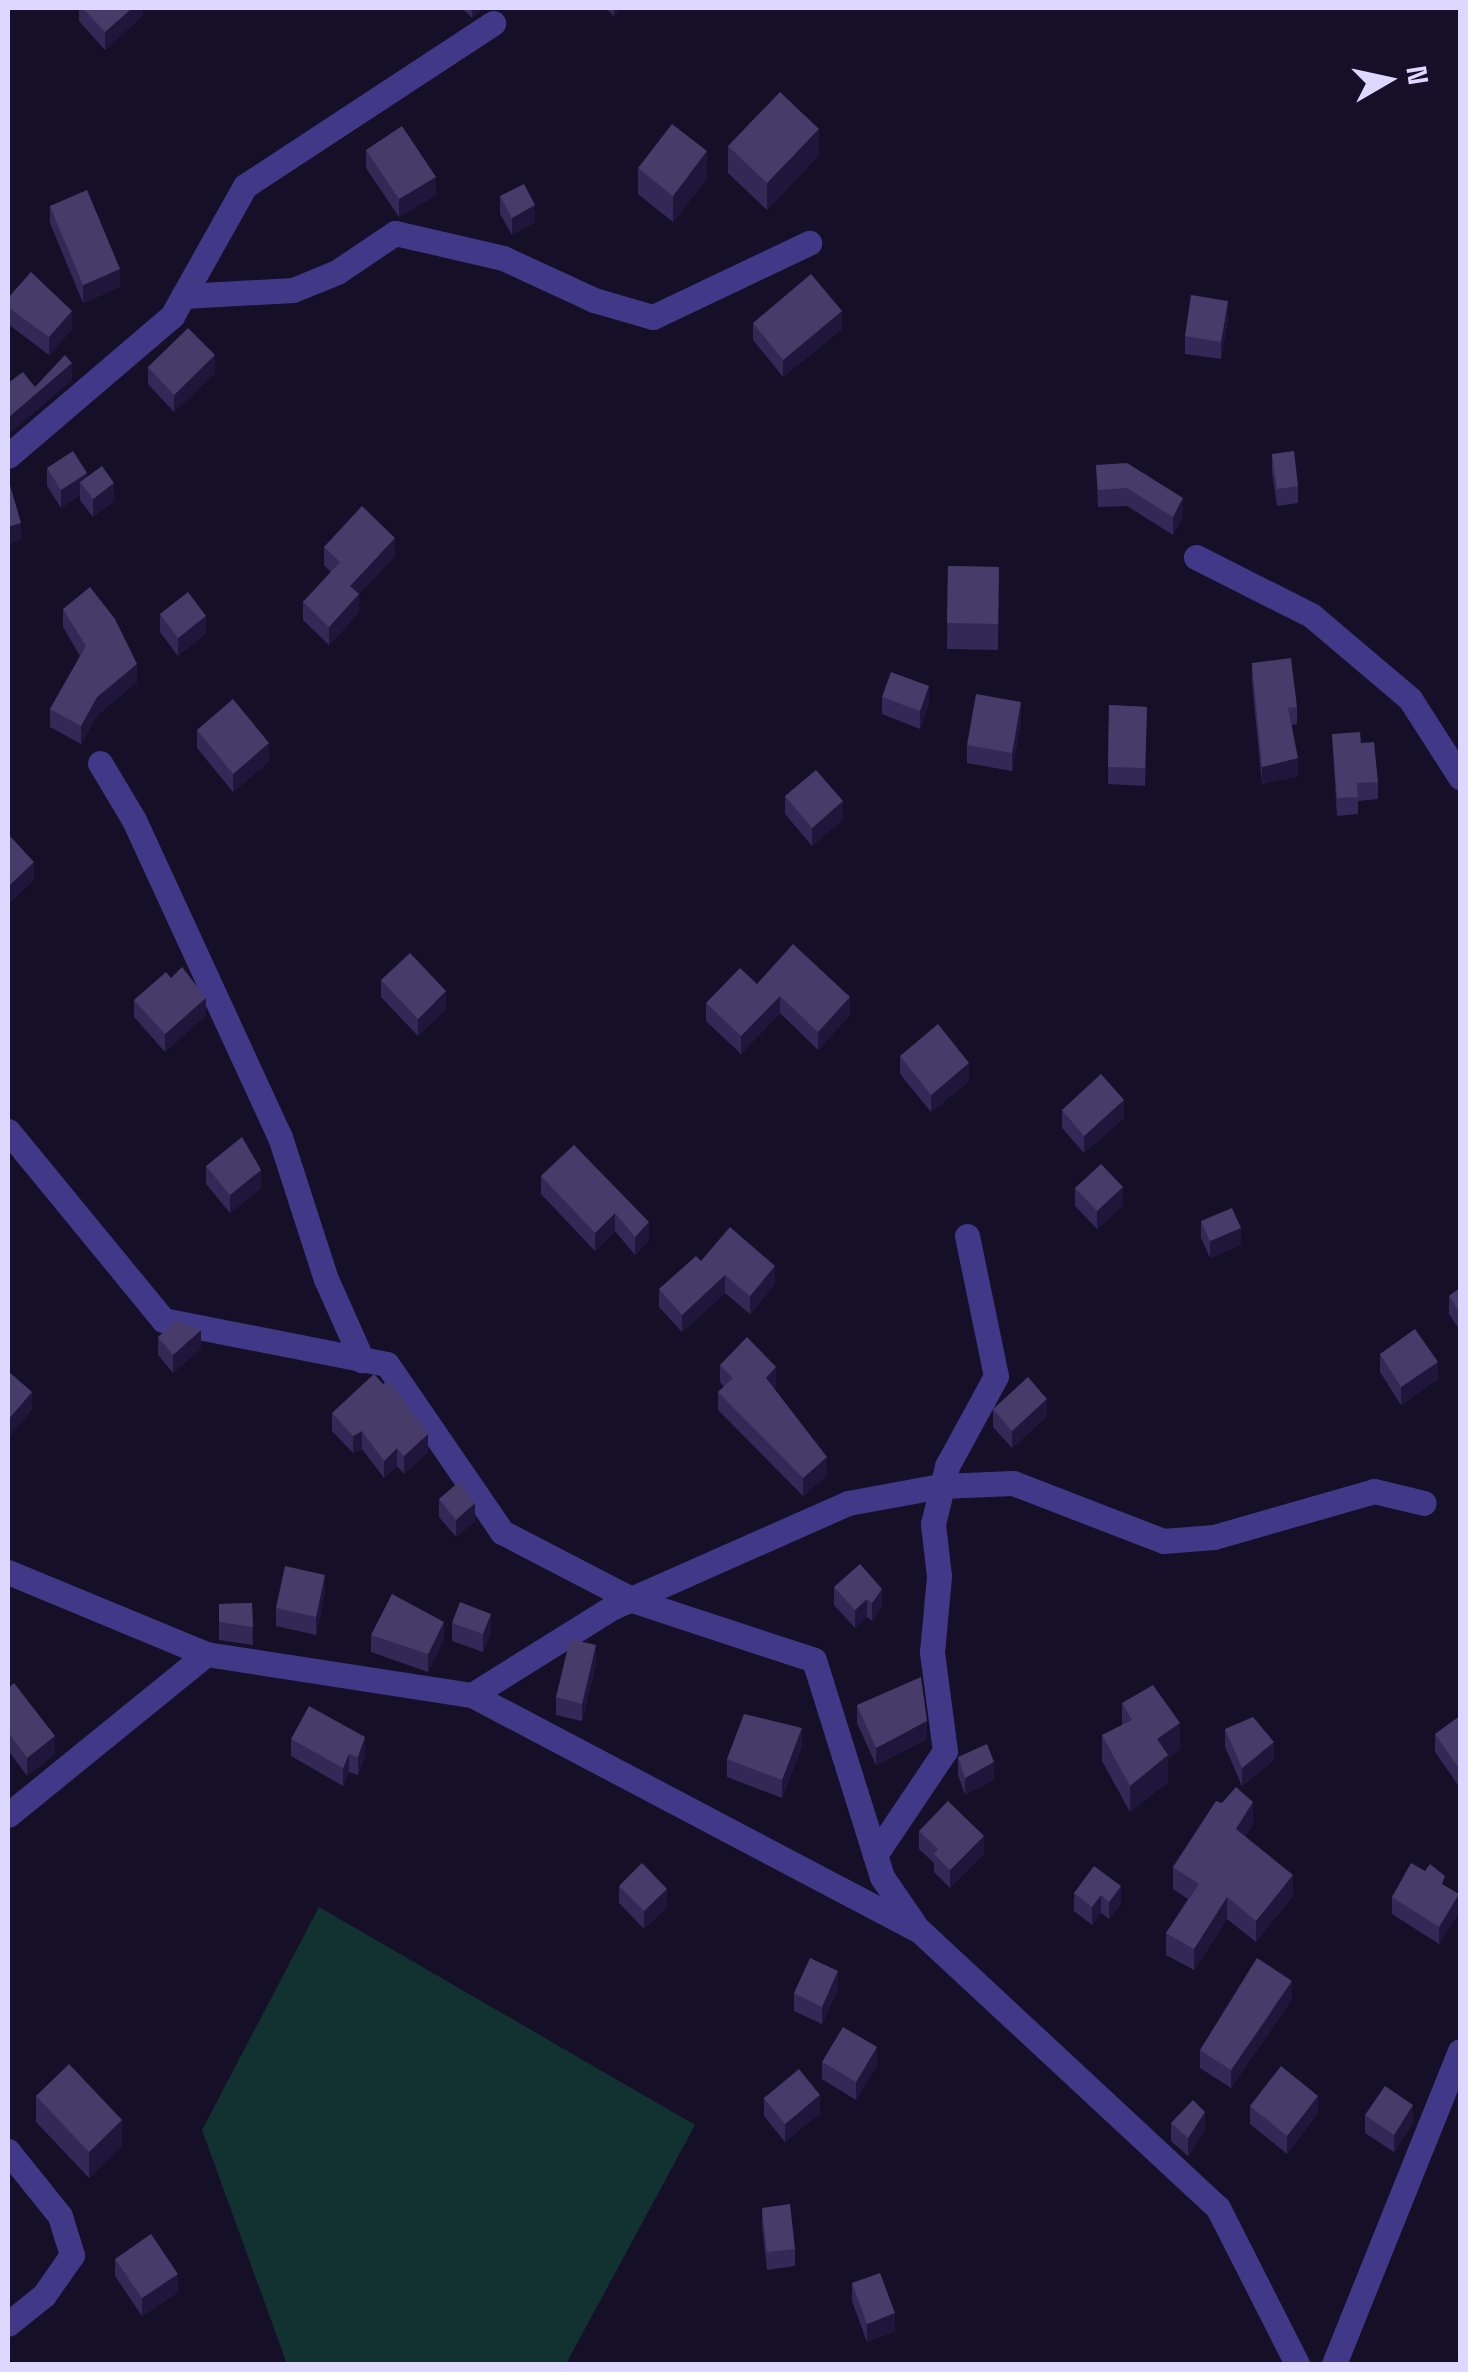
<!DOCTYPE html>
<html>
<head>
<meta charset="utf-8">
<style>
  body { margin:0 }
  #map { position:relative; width:1468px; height:2372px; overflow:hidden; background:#150f28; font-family:"Space Grotesk",sans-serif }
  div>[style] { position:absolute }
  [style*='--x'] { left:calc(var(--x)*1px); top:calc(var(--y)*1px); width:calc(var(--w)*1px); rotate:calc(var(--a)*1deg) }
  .green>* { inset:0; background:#123232 }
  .minor>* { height:25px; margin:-12.5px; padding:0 12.5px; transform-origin:12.5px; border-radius:12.5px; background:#413988 }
  .wall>* { inset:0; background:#342857 }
  .shaded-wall>* { inset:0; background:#20163c }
  .building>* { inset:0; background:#463b69 }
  span { translate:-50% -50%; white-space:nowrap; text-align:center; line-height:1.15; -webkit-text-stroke:9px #150f28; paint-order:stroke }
  .frame { position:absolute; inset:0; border:10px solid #ded7ff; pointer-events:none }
  .north { position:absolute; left:1338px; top:30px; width:100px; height:100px; -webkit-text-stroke:8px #150f28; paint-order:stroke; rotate:81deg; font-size:28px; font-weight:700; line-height:40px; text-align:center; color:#ded7ff }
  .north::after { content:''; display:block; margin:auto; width:35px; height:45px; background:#ded7ff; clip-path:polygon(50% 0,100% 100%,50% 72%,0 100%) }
</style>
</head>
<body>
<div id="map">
  <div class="green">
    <div style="clip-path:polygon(319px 1907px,695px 2125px,566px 2364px,287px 2364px,202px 2130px)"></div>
  </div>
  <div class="minor">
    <div style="--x:183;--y:296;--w:110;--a:-3.1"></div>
    <div style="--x:293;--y:290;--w:48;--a:-22.2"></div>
    <div style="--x:337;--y:272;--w:70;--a:-33.9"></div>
    <div style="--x:395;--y:233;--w:111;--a:13"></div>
    <div style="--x:503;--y:258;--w:100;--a:24.8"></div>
    <div style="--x:594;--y:300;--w:61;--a:16.1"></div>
    <div style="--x:653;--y:317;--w:173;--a:-25.4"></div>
    <div style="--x:8;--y:456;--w:216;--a:-40.5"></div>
    <div style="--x:172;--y:316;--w:149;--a:-60.7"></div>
    <div style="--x:245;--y:186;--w:297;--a:-33.3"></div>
    <div style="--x:1196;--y:557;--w:129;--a:26.8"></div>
    <div style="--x:1311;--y:615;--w:130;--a:40.3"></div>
    <div style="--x:1410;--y:699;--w:93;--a:57.3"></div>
    <div style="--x:100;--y:763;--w:66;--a:59.2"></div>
    <div style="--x:134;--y:820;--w:349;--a:65.3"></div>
    <div style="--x:280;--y:1137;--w:149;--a:72.1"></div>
    <div style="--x:326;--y:1279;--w:89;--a:66"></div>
    <div style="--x:8;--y:1131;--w:244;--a:50.6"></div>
    <div style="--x:163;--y:1320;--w:228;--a:11.1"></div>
    <div style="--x:387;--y:1364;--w:204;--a:55.6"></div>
    <div style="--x:502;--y:1532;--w:150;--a:27.4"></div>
    <div style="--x:635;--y:1601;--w:188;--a:18.2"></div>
    <div style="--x:814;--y:1660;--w:227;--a:72.6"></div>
    <div style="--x:882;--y:1877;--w:58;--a:55.5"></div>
    <div style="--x:8;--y:1572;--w:214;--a:22.5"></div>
    <div style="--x:472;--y:1695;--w:164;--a:-32"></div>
    <div style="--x:611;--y:1608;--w:259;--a:-23.9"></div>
    <div style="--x:848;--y:1503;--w:95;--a:-10.4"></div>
    <div style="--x:941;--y:1486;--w:72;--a:-2.4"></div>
    <div style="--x:1013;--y:1483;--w:161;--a:21.1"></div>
    <div style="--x:1163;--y:1541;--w:51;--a:-4.5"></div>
    <div style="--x:1214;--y:1537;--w:166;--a:-16"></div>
    <div style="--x:1374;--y:1491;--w:51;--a:13.5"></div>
    <div style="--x:8;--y:1815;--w:255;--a:-39.1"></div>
    <div style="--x:206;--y:1654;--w:269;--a:8.8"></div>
    <div style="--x:472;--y:1695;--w:506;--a:27.78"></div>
    <div style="--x:920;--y:1931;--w:407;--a:42.9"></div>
    <div style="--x:1218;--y:2208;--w:175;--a:63.1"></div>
    <div style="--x:875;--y:1855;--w:125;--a:-56.1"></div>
    <div style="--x:945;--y:1751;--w:100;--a:-97.5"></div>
    <div style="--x:932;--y:1652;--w:76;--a:-84.7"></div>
    <div style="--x:939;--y:1576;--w:52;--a:-96.6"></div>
    <div style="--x:933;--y:1524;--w:60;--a:-76.4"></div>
    <div style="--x:947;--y:1466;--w:102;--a:-61.4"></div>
    <div style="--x:996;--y:1376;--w:143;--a:-101.7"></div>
    <div style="--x:8;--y:2151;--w:83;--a:51.3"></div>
    <div style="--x:60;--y:2216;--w:41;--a:72.9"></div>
    <div style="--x:72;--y:2255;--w:49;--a:125"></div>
    <div style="--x:44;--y:2295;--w:46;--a:141.1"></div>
    <div style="--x:1334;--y:2364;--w:337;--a:-68.1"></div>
  </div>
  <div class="wall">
    <div style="clip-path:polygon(79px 8px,143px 8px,143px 15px,105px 50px,79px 21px)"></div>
    <div style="clip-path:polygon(462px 8px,482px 8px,472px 18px)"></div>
    <div style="clip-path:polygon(605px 8px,622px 8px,614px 16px)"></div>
    <div style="clip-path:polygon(728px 146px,819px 155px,767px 210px,728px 173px)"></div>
    <div style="clip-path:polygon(366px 150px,436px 195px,399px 217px,366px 168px)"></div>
    <div style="clip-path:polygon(638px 168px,707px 178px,673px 222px,638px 194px)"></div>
    <div style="clip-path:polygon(500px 196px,535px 222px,512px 235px,500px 214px)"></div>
    <div style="clip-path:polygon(50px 206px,120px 287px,83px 303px,50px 223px)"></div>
    <div style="clip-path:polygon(8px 298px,72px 329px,49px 355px,8px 324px)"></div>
    <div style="clip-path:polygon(1228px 318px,1221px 359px,1185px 354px,1185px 336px)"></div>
    <div style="clip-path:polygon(753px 323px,842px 329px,783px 377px,753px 340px)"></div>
    <div style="clip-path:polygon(148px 367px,215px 373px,174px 412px,148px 384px)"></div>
    <div style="clip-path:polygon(1272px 454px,1298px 486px,1298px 503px,1277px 506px,1272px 472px)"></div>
    <div style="clip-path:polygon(1096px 465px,1183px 516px,1173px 535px,1127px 506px,1098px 507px)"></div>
    <div style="clip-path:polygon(47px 468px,87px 477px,114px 501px,93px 517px,80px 500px,80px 495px,61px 508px,47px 486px)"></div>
    <div style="clip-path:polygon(324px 547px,395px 556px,359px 594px,359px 612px,329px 645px,303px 620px,303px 602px,331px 572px,324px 565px)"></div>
    <div style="clip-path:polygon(948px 566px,999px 567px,998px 650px,947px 649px)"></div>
    <div style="clip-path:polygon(63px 609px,137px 682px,97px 715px,81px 744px,50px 727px,50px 709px,80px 656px,63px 627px)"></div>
    <div style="clip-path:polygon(160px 614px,206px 633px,178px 656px,160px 632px)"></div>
    <div style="clip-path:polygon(1252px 663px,1297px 707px,1297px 724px,1292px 725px,1298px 776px,1262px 784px,1252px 681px)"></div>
    <div style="clip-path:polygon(882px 697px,929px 703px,920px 729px,882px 714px)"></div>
    <div style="clip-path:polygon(1109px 705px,1147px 707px,1145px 786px,1108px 784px)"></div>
    <div style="clip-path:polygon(1021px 720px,1012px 771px,967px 763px,967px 745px)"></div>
    <div style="clip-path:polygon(197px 730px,269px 761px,233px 792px,197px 748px)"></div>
    <div style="clip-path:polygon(1332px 734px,1361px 743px,1378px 782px,1378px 799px,1358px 801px,1358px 814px,1337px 816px)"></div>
    <div style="clip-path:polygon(785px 796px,843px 819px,812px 846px,785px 814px)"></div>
    <div style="clip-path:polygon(381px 980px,446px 1009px,418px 1036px,381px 997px)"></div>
    <div style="clip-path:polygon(757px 984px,850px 1015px,818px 1050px,780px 1013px,741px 1054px,706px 1021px,706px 1003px)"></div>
    <div style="clip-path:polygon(134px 1000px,206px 1015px,165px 1052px,134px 1017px)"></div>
    <div style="clip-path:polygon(900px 1056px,969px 1081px,931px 1112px,900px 1074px)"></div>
    <div style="clip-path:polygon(1062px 1110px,1124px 1118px,1084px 1153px,1062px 1128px)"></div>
    <div style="clip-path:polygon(574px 1145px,649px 1240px,635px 1255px,615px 1231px,595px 1251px,541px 1194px,541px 1176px)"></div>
    <div style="clip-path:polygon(206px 1166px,261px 1188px,230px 1213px,206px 1184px)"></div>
    <div style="clip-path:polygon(1075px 1188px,1123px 1205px,1097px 1229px,1075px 1206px)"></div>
    <div style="clip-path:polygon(1201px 1221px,1241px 1245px,1210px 1258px,1201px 1238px)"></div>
    <div style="clip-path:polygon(701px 1261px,775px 1284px,750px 1314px,725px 1293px,682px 1332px,659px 1307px,659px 1289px)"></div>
    <div style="clip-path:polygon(1460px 1288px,1460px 1331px,1449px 1314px,1449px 1296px)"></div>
    <div style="clip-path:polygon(158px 1337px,201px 1348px,173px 1373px,158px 1355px)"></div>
    <div style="clip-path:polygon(1380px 1354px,1438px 1379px,1401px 1405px,1380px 1372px)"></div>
    <div style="clip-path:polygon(720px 1365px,776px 1385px,774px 1388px,827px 1475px,803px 1496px,718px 1410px,718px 1392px,724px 1387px,720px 1382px)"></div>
    <div style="clip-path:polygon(993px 1409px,1047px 1416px,1012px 1448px,993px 1427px)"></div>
    <div style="clip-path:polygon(332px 1413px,428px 1452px,404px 1474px,397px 1466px,384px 1478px,362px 1449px,353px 1453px,332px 1431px)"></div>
    <div style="clip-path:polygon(439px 1499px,475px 1521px,456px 1537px,439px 1517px)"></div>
    <div style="clip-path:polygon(834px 1587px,882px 1589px,882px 1607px,872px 1621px,867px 1617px,855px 1628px,834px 1605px)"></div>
    <div style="clip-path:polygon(325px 1592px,316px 1635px,276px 1626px,276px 1608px)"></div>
    <div style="clip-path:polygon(252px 1603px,253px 1645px,219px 1640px,219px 1604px)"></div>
    <div style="clip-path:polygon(452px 1623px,491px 1632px,483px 1652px,452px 1641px)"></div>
    <div style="clip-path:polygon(371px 1635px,444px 1639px,428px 1672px,371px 1652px)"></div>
    <div style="clip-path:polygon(596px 1663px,582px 1721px,556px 1715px,556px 1697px)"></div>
    <div style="clip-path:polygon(8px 1688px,55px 1754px,27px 1776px,8px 1750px)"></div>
    <div style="clip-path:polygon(1122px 1703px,1180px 1749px,1168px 1758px,1168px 1782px,1130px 1812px,1102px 1761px,1102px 1735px,1122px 1725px)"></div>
    <div style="clip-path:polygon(857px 1705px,927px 1739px,876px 1765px,857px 1723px)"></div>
    <div style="clip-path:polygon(1460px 1716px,1460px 1788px,1435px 1752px,1435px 1734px)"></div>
    <div style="clip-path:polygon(1225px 1729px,1274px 1760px,1242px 1786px,1225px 1747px)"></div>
    <div style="clip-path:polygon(291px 1739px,365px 1755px,358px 1775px,349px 1772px,343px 1786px,291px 1756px)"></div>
    <div style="clip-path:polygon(802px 1746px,782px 1798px,727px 1777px,727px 1759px)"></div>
    <div style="clip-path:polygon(958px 1757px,994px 1780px,965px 1795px,958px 1775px)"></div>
    <div style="clip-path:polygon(1253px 1824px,1245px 1836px,1293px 1896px,1256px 1942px,1227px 1919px,1194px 1970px,1166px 1955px,1166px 1933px,1188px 1899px,1173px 1889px,1173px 1867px)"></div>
    <div style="clip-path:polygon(919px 1831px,984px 1853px,950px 1888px,934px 1872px,934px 1863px,919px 1849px)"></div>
    <div style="clip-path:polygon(619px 1886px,667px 1907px,644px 1929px,619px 1903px)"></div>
    <div style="clip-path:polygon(1121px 1886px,1121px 1904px,1109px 1919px,1101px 1913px,1092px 1925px,1074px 1911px,1074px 1893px)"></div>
    <div style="clip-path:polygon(1445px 1886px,1459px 1912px,1439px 1944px,1392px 1914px,1392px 1897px)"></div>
    <div style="clip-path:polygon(838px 1989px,822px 2024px,794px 2011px,794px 1993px)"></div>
    <div style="clip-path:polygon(1292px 1999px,1231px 2088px,1200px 2068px,1200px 2050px)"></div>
    <div style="clip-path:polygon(822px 2062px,877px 2065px,856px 2100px,822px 2079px)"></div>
    <div style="clip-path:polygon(36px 2096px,122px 2146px,89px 2178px,36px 2122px)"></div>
    <div style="clip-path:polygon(764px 2098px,820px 2113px,785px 2142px,764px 2116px)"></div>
    <div style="clip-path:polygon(1250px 2106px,1318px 2113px,1287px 2154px,1250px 2124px)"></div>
    <div style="clip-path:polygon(1365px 2115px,1413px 2123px,1394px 2152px,1365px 2133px)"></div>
    <div style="clip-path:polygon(1171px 2123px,1205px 2129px,1188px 2156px,1171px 2141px)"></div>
    <div style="clip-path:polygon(762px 2208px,795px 2249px,795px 2266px,767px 2270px,762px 2225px)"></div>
    <div style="clip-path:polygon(115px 2259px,178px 2292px,142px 2316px,115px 2276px)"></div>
    <div style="clip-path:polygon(852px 2283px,895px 2331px,867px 2342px,852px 2301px)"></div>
  </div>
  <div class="shaded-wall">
    <div style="clip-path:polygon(132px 8px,143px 8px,143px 15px,105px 50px,105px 32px)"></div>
    <div style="clip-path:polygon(472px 8px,482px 8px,472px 18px)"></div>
    <div style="clip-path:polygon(614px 8px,622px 8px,614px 16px)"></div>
    <div style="clip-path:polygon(819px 129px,819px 155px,767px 210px,767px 183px)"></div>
    <div style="clip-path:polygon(707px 151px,707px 178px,673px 222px,673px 196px)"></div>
    <div style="clip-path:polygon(436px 177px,436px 195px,399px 217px,399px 199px)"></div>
    <div style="clip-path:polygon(535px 205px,535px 222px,512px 235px,512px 218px)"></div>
    <div style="clip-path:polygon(120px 269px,120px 287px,83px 303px,83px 285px)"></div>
    <div style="clip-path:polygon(1228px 301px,1228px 318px,1221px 359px,1221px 342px)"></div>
    <div style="clip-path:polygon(72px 311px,72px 329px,49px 355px,49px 337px)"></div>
    <div style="clip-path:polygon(842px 311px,842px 329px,783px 377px,783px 360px)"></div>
    <div style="clip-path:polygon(215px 355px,215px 373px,174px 412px,174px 395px)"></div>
    <div style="clip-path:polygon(72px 363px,72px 380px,8px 435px,8px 418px)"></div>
    <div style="clip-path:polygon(87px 473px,87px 490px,80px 482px,80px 495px,61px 508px,61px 490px)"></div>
    <div style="clip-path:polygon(114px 483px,114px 501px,93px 517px,93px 499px)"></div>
    <div style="clip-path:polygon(1183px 498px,1183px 516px,1173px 535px,1173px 517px)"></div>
    <div style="clip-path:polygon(21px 523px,21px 540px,8px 545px,8px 527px)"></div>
    <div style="clip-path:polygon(395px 538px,395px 556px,359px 594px,359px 612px,329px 645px,329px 627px,350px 586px)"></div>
    <div style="clip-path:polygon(206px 616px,206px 633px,178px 656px,178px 638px)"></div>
    <div style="clip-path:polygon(137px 664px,137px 682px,97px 715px,81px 744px,81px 726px,97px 697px)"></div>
    <div style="clip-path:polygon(929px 686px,929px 703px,920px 729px,920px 711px)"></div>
    <div style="clip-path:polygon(1021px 702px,1021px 720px,1012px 771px,1012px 753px)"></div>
    <div style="clip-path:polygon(269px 743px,269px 761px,233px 792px,233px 774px)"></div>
    <div style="clip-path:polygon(1298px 758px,1298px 776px,1262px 784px,1262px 767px)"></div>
    <div style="clip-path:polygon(843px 801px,843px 819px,812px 846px,812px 828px)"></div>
    <div style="clip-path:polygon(34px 862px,34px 880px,8px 905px,8px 887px)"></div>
    <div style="clip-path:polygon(446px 991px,446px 1009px,418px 1036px,418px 1019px)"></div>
    <div style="clip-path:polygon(780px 996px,780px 1013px,741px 1054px,741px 1036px)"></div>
    <div style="clip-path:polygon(850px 997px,850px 1015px,818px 1050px,818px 1032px)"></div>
    <div style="clip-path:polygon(206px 998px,206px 1015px,165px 1052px,165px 1034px)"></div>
    <div style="clip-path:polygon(969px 1063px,969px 1081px,931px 1112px,931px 1095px)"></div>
    <div style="clip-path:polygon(1124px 1100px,1124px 1118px,1084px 1153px,1084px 1136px)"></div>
    <div style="clip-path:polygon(261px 1170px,261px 1188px,230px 1213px,230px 1195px)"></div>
    <div style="clip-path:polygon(1123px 1187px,1123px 1205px,1097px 1229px,1097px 1211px)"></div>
    <div style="clip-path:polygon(615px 1213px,615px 1231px,595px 1251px,595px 1233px)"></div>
    <div style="clip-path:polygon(649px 1222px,649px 1240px,635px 1255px,635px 1237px)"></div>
    <div style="clip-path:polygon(1241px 1228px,1241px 1245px,1210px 1258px,1210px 1241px)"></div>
    <div style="clip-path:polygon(775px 1266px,775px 1284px,750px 1314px,750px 1296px)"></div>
    <div style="clip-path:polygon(725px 1275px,725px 1293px,682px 1332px,682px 1315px)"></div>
    <div style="clip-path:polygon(201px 1330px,201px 1348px,173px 1373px,173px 1355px)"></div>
    <div style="clip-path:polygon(1438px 1362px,1438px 1379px,1401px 1405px,1401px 1387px)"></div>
    <div style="clip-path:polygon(776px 1367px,776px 1385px,766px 1396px,766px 1378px)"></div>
    <div style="clip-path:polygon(32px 1392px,32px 1410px,9px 1437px,9px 1419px)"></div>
    <div style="clip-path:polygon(1047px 1399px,1047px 1416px,1012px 1448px,1012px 1431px)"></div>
    <div style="clip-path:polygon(362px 1431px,362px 1449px,353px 1453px,353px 1436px)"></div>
    <div style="clip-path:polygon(428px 1434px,428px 1452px,404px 1474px,404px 1456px)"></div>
    <div style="clip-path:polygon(397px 1448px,397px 1466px,384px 1478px,384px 1461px)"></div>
    <div style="clip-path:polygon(827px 1457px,827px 1475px,803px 1496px,803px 1478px)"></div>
    <div style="clip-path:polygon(475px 1503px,475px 1521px,456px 1537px,456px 1520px)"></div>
    <div style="clip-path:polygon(325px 1575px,325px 1592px,316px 1635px,316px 1617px)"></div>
    <div style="clip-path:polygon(882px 1589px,882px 1607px,872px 1621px,872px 1603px)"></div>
    <div style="clip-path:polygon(867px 1599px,867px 1617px,855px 1628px,855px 1610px)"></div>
    <div style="clip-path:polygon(491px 1614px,491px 1632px,483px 1652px,483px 1634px)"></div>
    <div style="clip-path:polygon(444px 1622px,444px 1639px,428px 1672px,428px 1654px)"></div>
    <div style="clip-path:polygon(596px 1645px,596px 1663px,582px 1721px,582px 1704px)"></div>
    <div style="clip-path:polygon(927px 1721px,927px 1739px,876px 1765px,876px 1748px)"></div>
    <div style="clip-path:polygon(1180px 1723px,1180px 1749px,1168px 1758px,1168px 1782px,1130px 1812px,1130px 1786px,1157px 1739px)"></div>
    <div style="clip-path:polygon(802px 1728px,802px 1746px,782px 1798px,782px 1780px)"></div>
    <div style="clip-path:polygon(55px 1736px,55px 1754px,27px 1776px,27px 1758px)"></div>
    <div style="clip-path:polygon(365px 1737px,365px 1755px,358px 1775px,358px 1757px)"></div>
    <div style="clip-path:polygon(1274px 1742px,1274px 1760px,1242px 1786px,1242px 1768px)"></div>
    <div style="clip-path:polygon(349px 1754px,349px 1772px,343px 1786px,343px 1768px)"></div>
    <div style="clip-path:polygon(994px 1762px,994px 1780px,965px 1795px,965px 1778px)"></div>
    <div style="clip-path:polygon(1253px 1802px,1253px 1824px,1236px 1851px,1236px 1829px)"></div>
    <div style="clip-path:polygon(984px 1836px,984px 1853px,950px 1888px,950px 1870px)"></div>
    <div style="clip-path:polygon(1293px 1875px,1293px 1896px,1256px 1942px,1256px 1921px)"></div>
    <div style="clip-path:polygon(1121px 1886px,1121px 1904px,1109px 1919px,1109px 1902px)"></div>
    <div style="clip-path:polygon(667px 1889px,667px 1907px,644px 1929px,644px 1911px)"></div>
    <div style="clip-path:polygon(1459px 1894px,1459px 1912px,1439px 1944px,1439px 1927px)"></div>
    <div style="clip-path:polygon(1101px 1895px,1101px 1913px,1092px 1925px,1092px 1907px)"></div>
    <div style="clip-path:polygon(1227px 1897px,1227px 1919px,1194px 1970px,1194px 1949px)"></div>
    <div style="clip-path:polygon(838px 1971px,838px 1989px,822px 2024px,822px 2007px)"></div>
    <div style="clip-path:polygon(1292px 1981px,1292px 1999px,1231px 2088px,1231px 2070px)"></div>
    <div style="clip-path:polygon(877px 2047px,877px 2065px,856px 2100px,856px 2082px)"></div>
    <div style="clip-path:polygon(820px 2095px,820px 2113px,785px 2142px,785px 2124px)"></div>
    <div style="clip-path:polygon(1318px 2096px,1318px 2113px,1287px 2154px,1287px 2136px)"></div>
    <div style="clip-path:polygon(1413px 2105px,1413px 2123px,1394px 2152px,1394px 2135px)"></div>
    <div style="clip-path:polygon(1205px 2112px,1205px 2129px,1188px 2156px,1188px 2138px)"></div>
    <div style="clip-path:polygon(122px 2120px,122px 2146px,89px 2178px,89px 2152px)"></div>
    <div style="clip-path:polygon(178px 2274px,178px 2292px,142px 2316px,142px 2298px)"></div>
    <div style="clip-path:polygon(895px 2313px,895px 2331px,867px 2342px,867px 2324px)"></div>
  </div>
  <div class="building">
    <div style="clip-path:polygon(83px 8px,132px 8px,105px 32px)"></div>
    <div style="clip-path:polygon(780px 92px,819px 129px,767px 183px,728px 146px)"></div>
    <div style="clip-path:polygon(672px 124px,707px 151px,673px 196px,638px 168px)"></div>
    <div style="clip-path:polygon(402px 126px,436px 177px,399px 199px,366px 150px)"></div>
    <div style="clip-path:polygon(524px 184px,535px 205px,512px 218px,500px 196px)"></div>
    <div style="clip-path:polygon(87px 190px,120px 269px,83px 285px,50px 206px)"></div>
    <div style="clip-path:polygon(31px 272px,72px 311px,49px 337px,8px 307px,8px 298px)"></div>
    <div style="clip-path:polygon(811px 274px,842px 311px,783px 360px,753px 323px)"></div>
    <div style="clip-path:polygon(1191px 295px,1228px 301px,1221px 342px,1185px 336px)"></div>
    <div style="clip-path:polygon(188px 328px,215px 355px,174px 395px,148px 367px)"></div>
    <div style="clip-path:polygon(65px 355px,72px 363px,8px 418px,8px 383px,23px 372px,35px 387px)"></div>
    <div style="clip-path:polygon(73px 451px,87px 473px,61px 490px,47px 468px)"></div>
    <div style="clip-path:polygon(1294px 451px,1298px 486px,1277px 489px,1272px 454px)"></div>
    <div style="clip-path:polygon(1127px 463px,1183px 498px,1173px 517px,1127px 488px,1098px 490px,1096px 465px)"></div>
    <div style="clip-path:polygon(102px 466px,114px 483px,93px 499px,80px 482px)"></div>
    <div style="clip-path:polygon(8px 478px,21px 523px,8px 527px)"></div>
    <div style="clip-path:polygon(362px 506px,395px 538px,350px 586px,359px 594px,329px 627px,303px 602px,340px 562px,324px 547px)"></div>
    <div style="clip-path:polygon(948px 566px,999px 567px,998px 624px,947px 623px)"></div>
    <div style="clip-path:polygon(90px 587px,115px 619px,137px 664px,97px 697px,81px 726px,50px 709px,86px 646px,63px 609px)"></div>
    <div style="clip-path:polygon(188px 592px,206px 616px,178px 638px,160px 614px)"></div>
    <div style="clip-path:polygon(1291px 658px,1297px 707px,1288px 708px,1298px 758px,1262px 767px,1252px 663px)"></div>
    <div style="clip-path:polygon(891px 672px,929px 686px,920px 711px,882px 697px)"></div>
    <div style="clip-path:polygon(976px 694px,1021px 702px,1012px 753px,967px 745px)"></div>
    <div style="clip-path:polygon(233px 699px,269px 743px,233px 774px,197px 730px)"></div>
    <div style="clip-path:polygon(1109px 705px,1147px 707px,1145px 768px,1108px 767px)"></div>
    <div style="clip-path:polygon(1360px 732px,1361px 743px,1374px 742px,1378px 782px,1357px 783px,1358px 797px,1337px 798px,1332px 734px)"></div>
    <div style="clip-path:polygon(816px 770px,843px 801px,812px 828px,785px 796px)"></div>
    <div style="clip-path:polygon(8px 834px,34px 862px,8px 887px)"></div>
    <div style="clip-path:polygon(793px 944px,850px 997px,818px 1032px,780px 996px,741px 1036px,706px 1003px,740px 968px,757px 984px)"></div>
    <div style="clip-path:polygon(410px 953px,446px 991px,418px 1019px,381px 980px)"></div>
    <div style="clip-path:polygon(182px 967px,206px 998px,165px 1034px,134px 1000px,166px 972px,171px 978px)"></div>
    <div style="clip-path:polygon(938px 1024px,969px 1063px,931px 1095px,900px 1056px)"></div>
    <div style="clip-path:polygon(1101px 1074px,1124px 1100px,1084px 1136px,1062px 1110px)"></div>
    <div style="clip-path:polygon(242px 1137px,261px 1170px,230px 1195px,206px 1166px)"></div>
    <div style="clip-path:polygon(574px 1145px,649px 1222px,635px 1237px,615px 1213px,595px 1233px,541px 1176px)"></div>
    <div style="clip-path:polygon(1101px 1164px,1123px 1187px,1097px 1211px,1075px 1188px)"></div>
    <div style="clip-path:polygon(1232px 1208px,1241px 1228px,1210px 1241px,1201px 1221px)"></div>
    <div style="clip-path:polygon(730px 1227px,775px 1266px,750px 1296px,725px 1275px,682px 1315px,659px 1289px,696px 1256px,701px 1261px)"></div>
    <div style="clip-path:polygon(1460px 1288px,1460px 1313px,1449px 1296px)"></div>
    <div style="clip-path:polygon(176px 1321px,201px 1330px,173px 1355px,158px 1337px)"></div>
    <div style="clip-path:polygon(1415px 1329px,1438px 1362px,1401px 1387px,1380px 1354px)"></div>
    <div style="clip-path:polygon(747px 1337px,776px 1367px,766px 1378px,827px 1457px,803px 1478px,718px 1392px,733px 1378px,720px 1365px)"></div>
    <div style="clip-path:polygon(8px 1371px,32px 1392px,9px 1419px,8px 1418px)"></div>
    <div style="clip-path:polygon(374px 1374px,383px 1384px,389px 1380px,428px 1434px,404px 1456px,397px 1448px,384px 1461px,362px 1431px,353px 1436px,332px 1413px)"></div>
    <div style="clip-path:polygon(1028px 1377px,1047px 1399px,1012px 1431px,993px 1409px)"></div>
    <div style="clip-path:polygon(460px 1481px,475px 1503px,456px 1520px,439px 1499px)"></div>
    <div style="clip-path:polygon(860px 1564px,882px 1589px,872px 1603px,867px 1599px,855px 1610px,834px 1587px)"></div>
    <div style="clip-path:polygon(285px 1566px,325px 1575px,316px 1617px,276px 1608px)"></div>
    <div style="clip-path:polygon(392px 1594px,444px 1622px,428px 1654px,371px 1635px)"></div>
    <div style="clip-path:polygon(460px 1602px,491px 1614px,483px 1634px,452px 1623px)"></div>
    <div style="clip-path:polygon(252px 1603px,253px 1627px,219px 1622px,219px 1604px)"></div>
    <div style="clip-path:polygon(570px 1639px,596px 1645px,582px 1704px,556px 1697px)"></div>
    <div style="clip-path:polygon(921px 1677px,927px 1721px,876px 1748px,857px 1705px)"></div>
    <div style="clip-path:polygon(14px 1683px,55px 1736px,27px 1758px,8px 1732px,8px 1688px)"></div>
    <div style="clip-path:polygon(1153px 1685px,1180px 1723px,1157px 1739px,1168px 1755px,1130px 1786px,1102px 1735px,1132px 1720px,1122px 1703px)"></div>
    <div style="clip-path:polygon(309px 1706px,365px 1737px,358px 1757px,349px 1754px,343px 1768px,291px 1739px)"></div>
    <div style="clip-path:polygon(744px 1714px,802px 1728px,782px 1780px,727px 1759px)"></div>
    <div style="clip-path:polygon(1460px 1716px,1460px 1770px,1435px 1734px)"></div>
    <div style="clip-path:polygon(1253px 1717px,1274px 1742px,1242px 1768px,1225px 1729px)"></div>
    <div style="clip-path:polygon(987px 1744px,994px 1762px,965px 1778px,958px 1757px)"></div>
    <div style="clip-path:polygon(1236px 1787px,1253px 1802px,1236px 1829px,1293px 1875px,1256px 1921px,1227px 1897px,1194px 1949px,1166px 1933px,1199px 1884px,1173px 1867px,1216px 1801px,1222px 1803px)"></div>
    <div style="clip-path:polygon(948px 1801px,984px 1836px,950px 1870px,934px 1854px,938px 1849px,919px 1831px)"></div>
    <div style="clip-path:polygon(642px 1863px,667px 1889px,644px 1911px,619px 1886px)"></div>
    <div style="clip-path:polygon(1411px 1863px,1425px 1871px,1430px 1864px,1445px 1876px,1442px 1884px,1459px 1894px,1439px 1927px,1392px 1897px)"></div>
    <div style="clip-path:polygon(1094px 1866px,1121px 1886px,1109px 1902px,1101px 1895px,1092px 1907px,1074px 1893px)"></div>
    <div style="clip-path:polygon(810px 1958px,838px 1971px,822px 2007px,794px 1993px)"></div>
    <div style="clip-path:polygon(1257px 1958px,1292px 1981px,1231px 2070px,1200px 2050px)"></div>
    <div style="clip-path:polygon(843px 2027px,877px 2047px,856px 2082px,822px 2062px)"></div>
    <div style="clip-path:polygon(69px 2064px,122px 2120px,89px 2152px,36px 2096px)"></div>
    <div style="clip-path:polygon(1281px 2066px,1318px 2096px,1287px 2136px,1250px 2106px)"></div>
    <div style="clip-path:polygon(799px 2069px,820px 2095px,785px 2124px,764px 2098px)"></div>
    <div style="clip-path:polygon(1385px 2086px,1413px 2105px,1394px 2135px,1365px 2115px)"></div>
    <div style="clip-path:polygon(1193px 2100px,1205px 2112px,1188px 2138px,1171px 2123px)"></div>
    <div style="clip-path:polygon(790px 2204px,795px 2249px,767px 2252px,762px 2208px)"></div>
    <div style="clip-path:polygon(151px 2234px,178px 2274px,142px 2298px,115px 2259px)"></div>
    <div style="clip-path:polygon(880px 2273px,895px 2313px,867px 2324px,852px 2283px)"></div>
  </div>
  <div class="frame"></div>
  <div class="north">N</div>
</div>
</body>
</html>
